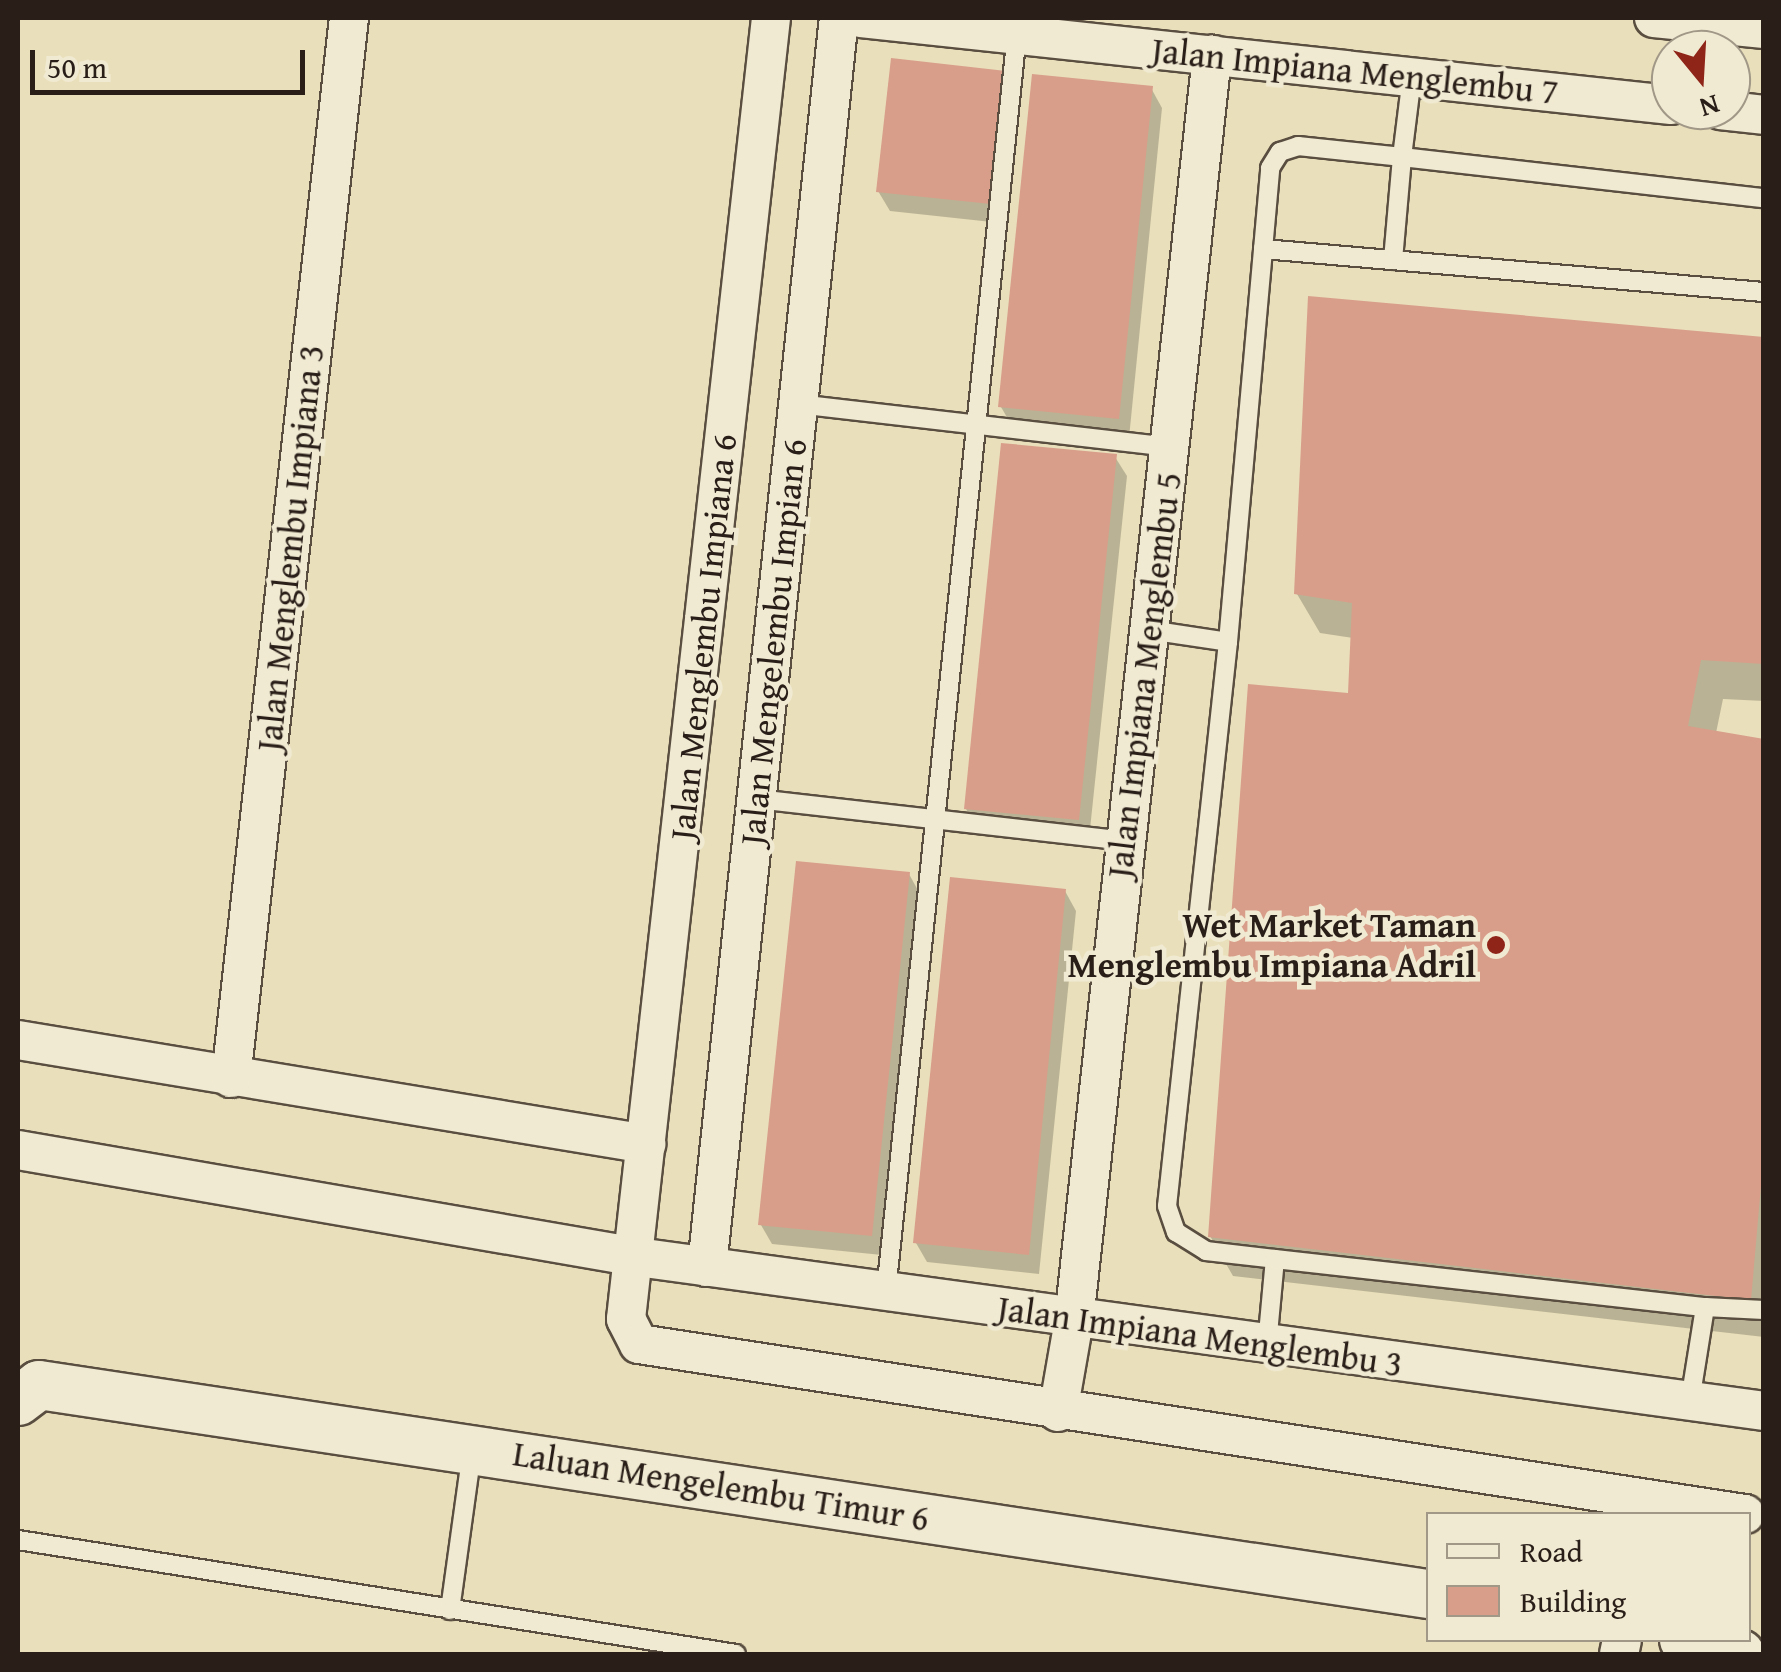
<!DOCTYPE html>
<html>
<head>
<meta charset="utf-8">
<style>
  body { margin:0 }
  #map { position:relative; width:1781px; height:1672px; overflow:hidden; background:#e9dfba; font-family:"Gentium Book Plus",serif }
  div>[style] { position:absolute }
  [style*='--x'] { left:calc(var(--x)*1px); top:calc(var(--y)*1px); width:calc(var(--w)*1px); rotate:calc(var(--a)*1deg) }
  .shadow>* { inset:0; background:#0003 }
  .building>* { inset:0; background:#d89e8a }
  .roads { filter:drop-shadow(2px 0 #594e40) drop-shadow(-2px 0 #594e40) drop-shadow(0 2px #594e40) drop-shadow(0 -2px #594e40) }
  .service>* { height:18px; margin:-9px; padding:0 9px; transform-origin:9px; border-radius:9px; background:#f1ead2 }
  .minor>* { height:38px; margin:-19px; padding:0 19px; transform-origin:19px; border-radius:19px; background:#f1ead2 }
  .tertiary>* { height:48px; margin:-24px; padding:0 24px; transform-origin:24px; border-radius:24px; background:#f1ead2 }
  .dots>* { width:28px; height:28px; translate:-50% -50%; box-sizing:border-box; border:5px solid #f1ead2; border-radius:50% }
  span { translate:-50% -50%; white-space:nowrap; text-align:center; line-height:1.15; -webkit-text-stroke:9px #f1ead2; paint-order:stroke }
  .street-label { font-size:35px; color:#291e18 }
  .poi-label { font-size:35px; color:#291e18; font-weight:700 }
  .right { translate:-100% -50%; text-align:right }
  .frame { position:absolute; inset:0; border:20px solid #291e18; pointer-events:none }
  .legend { position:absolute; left:1426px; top:1512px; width:325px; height:130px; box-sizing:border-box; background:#f1ead2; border:2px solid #a19888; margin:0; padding:12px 18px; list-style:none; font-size:30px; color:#291e18 }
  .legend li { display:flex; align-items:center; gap:20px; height:50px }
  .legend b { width:50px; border:2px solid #a19888 }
  .north { position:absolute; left:1651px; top:30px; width:100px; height:100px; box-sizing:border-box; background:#f1ead2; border:2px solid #a19888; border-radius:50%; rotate:162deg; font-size:28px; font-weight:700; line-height:40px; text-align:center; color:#291e18 }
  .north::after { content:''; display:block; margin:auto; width:35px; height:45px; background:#8f2418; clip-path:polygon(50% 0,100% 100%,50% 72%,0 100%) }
  .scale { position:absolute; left:30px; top:50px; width:275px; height:45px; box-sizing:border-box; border:5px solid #291e18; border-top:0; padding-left:12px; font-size:30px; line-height:35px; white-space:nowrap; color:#291e18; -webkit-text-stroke:8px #f1ead2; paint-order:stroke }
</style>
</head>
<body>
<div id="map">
  <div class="shadow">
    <div style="clip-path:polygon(1004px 73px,1001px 223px,890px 211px,878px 191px)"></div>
    <div style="clip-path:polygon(1151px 88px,1162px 108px,1129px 438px,1012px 426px,1001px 407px)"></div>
    <div style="clip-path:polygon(1764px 339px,1764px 701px,1723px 699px,1716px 733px,1764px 742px,1764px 1337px,1233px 1276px,1210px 1236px,1350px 696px,1353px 638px,1320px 633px,1297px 594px)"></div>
    <div style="clip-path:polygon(1115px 457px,1127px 476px,1089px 839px,978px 828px,966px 809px)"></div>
    <div style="clip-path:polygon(909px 874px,920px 894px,882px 1255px,772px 1244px,761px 1225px)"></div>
    <div style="clip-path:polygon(1065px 891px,1076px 911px,1039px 1274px,927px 1262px,916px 1243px)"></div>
  </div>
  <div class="building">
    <div style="clip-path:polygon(891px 58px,1006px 71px,991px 204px,876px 192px)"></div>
    <div style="clip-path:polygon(1032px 74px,1153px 86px,1119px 419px,998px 407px)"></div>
    <div style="clip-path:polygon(1308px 296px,1764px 337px,1764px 664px,1701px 660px,1688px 726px,1764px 739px,1764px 1151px,1751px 1300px,1208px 1237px,1248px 684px,1348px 693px,1352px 603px,1294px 594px)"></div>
    <div style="clip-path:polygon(1001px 443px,1117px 454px,1079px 820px,964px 809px)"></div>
    <div style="clip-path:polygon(796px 861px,910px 872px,872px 1236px,758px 1225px)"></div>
    <div style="clip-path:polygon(950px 877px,1066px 889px,1029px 1255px,913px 1243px)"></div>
  </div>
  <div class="roads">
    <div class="service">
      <div style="--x:1263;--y:249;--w:503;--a:4.91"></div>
      <div style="--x:1393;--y:260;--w:103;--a:-85"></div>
      <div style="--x:1402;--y:157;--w:364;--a:6.5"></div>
      <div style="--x:798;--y:404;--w:374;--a:6.6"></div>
      <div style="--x:1149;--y:630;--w:80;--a:8.6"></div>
      <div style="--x:1228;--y:642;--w:567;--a:96.17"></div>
      <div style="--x:1167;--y:1206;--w:28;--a:71"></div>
      <div style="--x:1176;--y:1232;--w:36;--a:32"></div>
      <div style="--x:1206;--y:1251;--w:69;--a:6.6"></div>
      <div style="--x:1228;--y:642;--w:476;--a:-84.9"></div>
      <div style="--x:1270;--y:168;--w:19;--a:-58"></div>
      <div style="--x:1280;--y:152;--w:19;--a:-18"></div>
      <div style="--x:1298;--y:146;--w:105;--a:6"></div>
      <div style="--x:1402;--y:157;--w:81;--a:-82.9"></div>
      <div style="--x:757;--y:799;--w:369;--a:6.5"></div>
      <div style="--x:886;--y:1292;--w:1265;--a:-84.06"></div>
      <div style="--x:1267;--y:1345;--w:86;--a:-84.7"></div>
      <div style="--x:1275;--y:1259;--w:433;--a:6.4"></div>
      <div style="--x:1690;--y:1401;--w:95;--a:-80.9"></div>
      <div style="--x:1705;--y:1307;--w:59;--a:2.9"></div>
      <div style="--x:18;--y:1540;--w:727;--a:9.02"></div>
      <div style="--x:450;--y:1610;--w:160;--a:-82.1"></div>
    </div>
    <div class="minor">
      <div style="--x:771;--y:18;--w:1309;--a:96.36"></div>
      <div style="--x:626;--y:1319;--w:28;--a:63"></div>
      <div style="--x:639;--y:1344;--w:1119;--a:8.74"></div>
      <div style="--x:861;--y:18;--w:815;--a:6.13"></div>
      <div style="--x:1654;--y:18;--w:111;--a:5.7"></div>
      <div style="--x:1720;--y:110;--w:44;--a:6.5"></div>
      <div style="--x:18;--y:1040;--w:637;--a:9.4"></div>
      <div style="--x:231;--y:1078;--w:1067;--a:-83.65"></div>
      <div style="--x:18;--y:1150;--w:628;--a:9.81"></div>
      <div style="--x:637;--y:1257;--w:1137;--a:7.78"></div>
      <div style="--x:707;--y:1267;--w:1256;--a:-83.97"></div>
      <div style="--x:1058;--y:1412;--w:93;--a:-80.1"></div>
      <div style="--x:1074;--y:1320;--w:1273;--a:-83.77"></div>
      <div style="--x:1619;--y:1654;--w:14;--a:-78"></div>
    </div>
    <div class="tertiary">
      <div style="--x:18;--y:1401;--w:26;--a:-37"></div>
      <div style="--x:39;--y:1385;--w:1405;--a:8.56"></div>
      <div style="--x:1684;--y:1640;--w:58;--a:14"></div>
    </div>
  </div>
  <div class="dots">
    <div style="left:1496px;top:945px;background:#8f2418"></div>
  </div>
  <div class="street-label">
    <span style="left:1355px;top:71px;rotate:6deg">Jalan Impiana Menglembu 7</span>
    <span style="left:290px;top:548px;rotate:-84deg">Jalan Menglembu Impiana 3</span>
    <span style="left:703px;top:637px;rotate:-84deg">Jalan Menglembu Impiana 6</span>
    <span style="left:773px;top:642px;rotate:-84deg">Jalan Mengelembu Impian 6</span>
    <span style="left:1144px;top:675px;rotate:-83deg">Jalan Impiana Menglembu 5</span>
    <span style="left:1200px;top:1336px;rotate:8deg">Jalan Impiana Menglembu 3</span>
    <span style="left:721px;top:1486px;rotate:9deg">Laluan Mengelembu Timur 6</span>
  </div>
  <div class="poi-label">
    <span class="right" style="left:1476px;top:945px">Wet Market Taman<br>Menglembu Impiana Adril</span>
  </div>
  <div class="frame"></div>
  <ul class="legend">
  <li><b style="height:12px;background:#f1ead2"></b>Road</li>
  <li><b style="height:28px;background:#d89e8a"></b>Building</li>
  </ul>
  <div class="north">N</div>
  <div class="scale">50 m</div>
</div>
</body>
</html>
